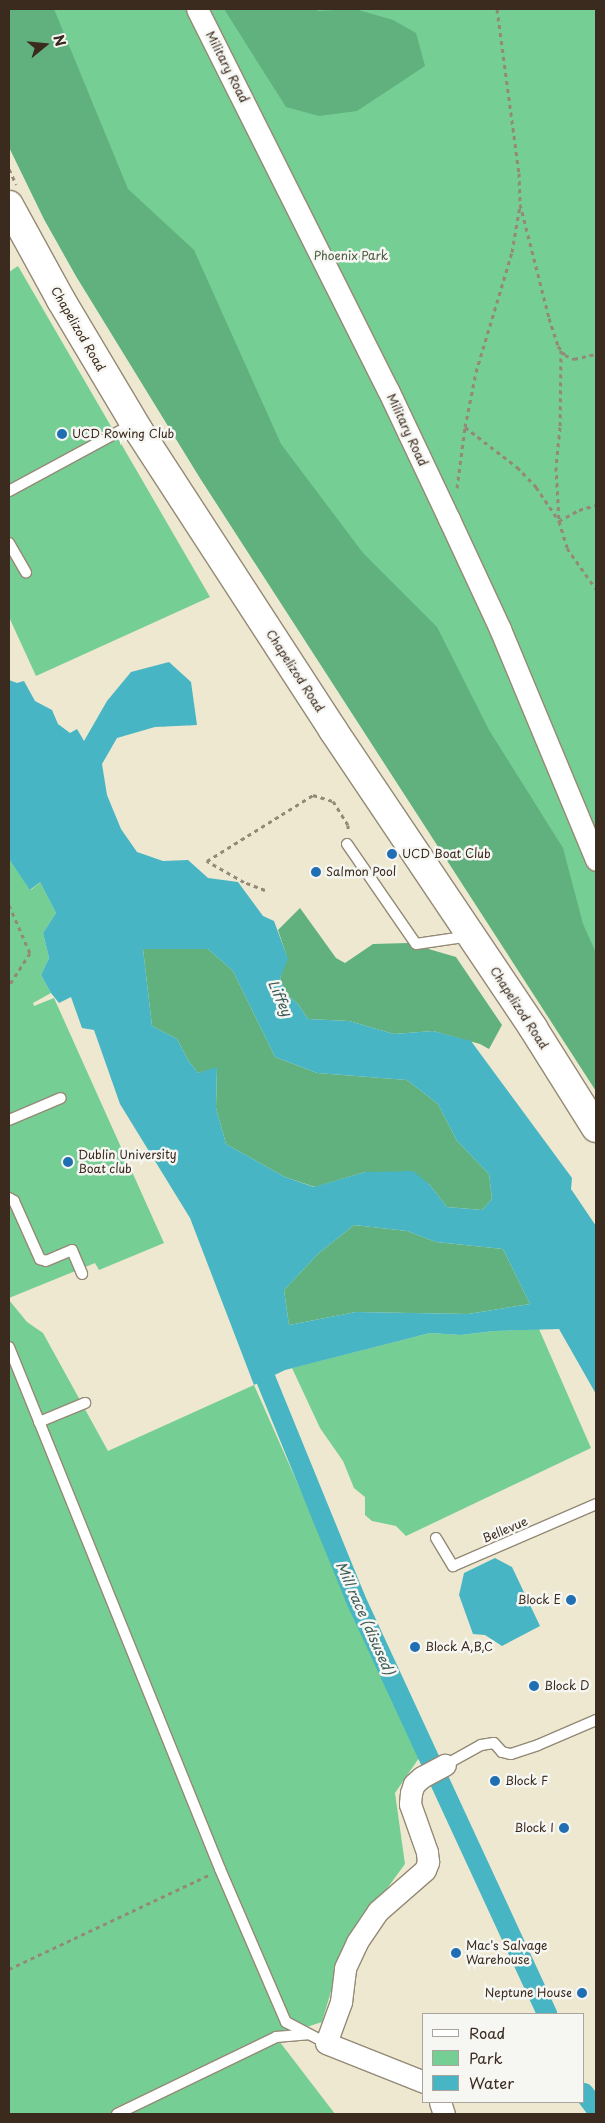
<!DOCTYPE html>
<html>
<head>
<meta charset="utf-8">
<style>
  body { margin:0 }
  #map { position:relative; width:605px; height:2123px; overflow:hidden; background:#ede8cf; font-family:"Playpen Sans",sans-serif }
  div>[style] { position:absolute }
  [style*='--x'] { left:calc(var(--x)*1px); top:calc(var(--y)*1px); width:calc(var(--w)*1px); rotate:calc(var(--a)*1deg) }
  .green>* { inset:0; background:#75ce93 }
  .forest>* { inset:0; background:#60b17d }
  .water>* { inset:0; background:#47b5c3 }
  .canal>* { height:20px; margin:-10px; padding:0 10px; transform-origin:10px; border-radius:10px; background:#47b5c3 }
  .path>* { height:3px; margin-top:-1.5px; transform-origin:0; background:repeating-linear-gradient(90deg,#948976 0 4px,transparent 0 8px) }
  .roads { filter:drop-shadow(1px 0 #948976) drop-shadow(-1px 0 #948976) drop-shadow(0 1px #948976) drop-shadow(0 -1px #948976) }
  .lane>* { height:10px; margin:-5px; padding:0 5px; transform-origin:5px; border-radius:5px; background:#fff }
  .street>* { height:21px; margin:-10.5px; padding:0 10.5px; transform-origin:10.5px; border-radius:10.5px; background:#fff }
  .secondary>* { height:28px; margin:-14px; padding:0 14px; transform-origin:14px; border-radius:14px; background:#fff }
  .dots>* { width:14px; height:14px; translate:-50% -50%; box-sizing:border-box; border:2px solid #f6f6f2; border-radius:50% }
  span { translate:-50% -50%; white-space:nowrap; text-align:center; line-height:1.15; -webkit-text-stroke:5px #f6f6f2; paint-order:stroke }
  .street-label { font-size:12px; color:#3b2a1e }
  .park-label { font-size:12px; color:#4c5b41 }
  .poi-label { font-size:12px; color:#3b2a1e }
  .left { translate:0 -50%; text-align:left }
  .right { translate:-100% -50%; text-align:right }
  .water-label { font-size:14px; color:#3f5b58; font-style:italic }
  .frame { position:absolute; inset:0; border:10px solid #3b2a1e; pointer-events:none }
  .legend { position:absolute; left:422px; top:2013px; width:162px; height:90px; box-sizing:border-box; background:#f6f6f2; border:1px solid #aba49d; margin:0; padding:6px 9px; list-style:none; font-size:15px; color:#3b2a1e }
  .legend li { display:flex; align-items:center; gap:10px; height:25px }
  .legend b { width:25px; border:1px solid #aba49d }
  .north { position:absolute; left:20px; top:20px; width:50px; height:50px; -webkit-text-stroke:4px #f6f6f2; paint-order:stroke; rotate:73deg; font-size:14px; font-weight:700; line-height:20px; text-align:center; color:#3b2a1e }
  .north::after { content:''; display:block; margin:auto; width:18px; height:22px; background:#3b2a1e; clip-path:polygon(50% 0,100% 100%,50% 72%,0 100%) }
</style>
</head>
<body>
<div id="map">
  <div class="green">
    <div style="clip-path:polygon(9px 9px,596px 9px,596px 1091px,200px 478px,76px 276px,44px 219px,9px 147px)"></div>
    <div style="clip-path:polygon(18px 266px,210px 597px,36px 676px,9px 617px,9px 272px)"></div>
    <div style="clip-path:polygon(9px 859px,31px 890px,40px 882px,56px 913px,43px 933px,49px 958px,41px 975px,51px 993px,33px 1003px,34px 1006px,54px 998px,164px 1243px,99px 1270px,95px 1263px,9px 1298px)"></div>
    <div style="clip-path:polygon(9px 1300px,27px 1322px,43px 1333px,108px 1451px,254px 1385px,419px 1758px,395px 1793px,405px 1864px,344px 1947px,322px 2022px,276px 2037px,335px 2114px,9px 2114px)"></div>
    <div style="clip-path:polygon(539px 1329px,591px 1448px,406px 1536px,396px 1526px,372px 1521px,365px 1515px,365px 1497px,354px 1488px,343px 1461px,320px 1428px,292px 1368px,430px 1333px,461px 1335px,494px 1331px)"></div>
  </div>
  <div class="forest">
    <div style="clip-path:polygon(9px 9px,54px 9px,128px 189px,194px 250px,281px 444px,363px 553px,437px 627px,489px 730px,563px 848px,583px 924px,596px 953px,596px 1091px,200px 478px,76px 276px,44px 219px,9px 147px)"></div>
    <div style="clip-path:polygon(224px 9px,315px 9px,318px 11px,355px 9px,393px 20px,416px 33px,425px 66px,357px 111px,319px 116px,286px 107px)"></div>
    <div style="clip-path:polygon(300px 908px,336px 958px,345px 963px,373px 944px,408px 943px,456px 957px,502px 1025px,489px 1049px,480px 1044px,433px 1031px,394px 1034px,349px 1021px,308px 1019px,298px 1004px,286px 994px,280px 978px,287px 957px,278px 930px)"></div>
    <div style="clip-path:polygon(143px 949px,208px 949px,233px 971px,275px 1057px,317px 1073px,407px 1080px,438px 1104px,457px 1141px,489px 1174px,492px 1199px,482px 1210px,447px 1207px,429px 1184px,365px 1172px,315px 1187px,285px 1177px,226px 1144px,216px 1108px,217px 1068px,198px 1073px,188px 1060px,177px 1039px,152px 1026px)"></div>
    <div style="clip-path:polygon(354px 1225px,407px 1231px,436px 1242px,503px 1249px,530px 1304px,468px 1314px,356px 1312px,289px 1325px,284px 1290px,319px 1253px)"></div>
  </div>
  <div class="water">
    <div style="clip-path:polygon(evenodd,169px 662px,191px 682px,197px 725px,155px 727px,117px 738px,102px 764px,107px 795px,121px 829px,137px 852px,163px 861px,188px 860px,208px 878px,238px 882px,263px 916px,274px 921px,288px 959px,280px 978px,286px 994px,298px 1004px,308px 1019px,349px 1021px,394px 1034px,433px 1031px,471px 1041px,572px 1178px,571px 1189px,596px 1226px,596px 1394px,559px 1329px,494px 1331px,461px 1335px,430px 1333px,285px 1370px,254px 1385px,190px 1218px,120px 1104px,94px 1030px,82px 1028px,71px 997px,59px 1003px,51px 993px,41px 975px,49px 958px,43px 933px,56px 913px,40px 882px,30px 890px,9px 859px,9px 680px,17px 683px,24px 681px,35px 701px,52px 710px,58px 724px,70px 733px,77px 729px,84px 741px,107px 701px,131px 672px,169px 662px,143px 949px,208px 949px,233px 971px,275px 1057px,317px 1073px,407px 1080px,438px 1104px,457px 1141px,489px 1174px,492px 1199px,482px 1210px,447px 1207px,429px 1184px,413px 1171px,365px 1172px,314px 1187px,285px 1177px,226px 1144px,216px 1108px,217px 1067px,198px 1073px,188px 1060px,177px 1039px,152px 1026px,143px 949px,169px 662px,354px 1225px,407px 1231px,436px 1242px,503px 1249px,530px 1304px,468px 1314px,356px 1312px,289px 1325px,284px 1290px,319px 1253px,354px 1225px)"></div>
    <div style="clip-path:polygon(495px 1558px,512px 1567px,540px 1626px,502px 1646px,485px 1635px,473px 1634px,459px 1595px,464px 1573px)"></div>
  </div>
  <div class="canal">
    <div style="--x:256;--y:1355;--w:262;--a:67.8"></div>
    <div style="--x:355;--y:1598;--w:458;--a:65.2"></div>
    <div style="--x:584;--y:2093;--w:20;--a:53"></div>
  </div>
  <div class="path">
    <div style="--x:497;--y:9;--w:165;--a:82.4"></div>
    <div style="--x:519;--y:173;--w:31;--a:88"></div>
    <div style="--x:520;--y:204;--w:118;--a:75.7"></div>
    <div style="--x:549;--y:318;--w:29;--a:72"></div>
    <div style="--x:558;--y:346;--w:11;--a:52"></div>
    <div style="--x:565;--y:355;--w:10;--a:24"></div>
    <div style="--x:574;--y:359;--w:23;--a:-13"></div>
    <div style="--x:9;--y:169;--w:17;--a:65"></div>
    <div style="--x:561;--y:350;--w:77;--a:90.7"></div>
    <div style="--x:560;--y:427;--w:40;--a:95.7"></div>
    <div style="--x:556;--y:467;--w:54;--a:86.8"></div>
    <div style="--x:559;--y:521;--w:28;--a:73"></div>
    <div style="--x:567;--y:548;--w:50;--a:54.7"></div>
    <div style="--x:465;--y:427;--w:66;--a:37.6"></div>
    <div style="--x:517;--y:467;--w:28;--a:46"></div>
    <div style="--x:536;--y:487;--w:41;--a:55.9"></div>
    <div style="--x:559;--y:521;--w:23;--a:-29"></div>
    <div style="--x:579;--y:510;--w:18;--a:-16"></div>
    <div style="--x:457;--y:488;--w:62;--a:-82.5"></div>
    <div style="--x:465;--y:427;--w:56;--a:-78.7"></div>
    <div style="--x:476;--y:372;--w:125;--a:-73.3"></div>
    <div style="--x:512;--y:252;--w:48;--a:-80.3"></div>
    <div style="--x:265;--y:890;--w:22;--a:-159"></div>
    <div style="--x:244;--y:882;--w:43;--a:-150.4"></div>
    <div style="--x:207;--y:861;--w:125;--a:-31.9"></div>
    <div style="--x:313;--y:795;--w:21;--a:17"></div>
    <div style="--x:333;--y:801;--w:28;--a:58"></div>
    <div style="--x:348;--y:825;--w:5;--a:90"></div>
    <div style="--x:9;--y:905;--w:52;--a:66.4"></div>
    <div style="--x:30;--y:953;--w:38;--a:123"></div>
    <div style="--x:9;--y:1969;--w:221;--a:-25.2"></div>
  </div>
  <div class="roads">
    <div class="lane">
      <div style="--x:9;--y:491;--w:141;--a:-28.4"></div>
      <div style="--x:9;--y:543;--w:34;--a:60"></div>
      <div style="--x:347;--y:844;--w:121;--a:55.4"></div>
      <div style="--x:416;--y:944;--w:55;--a:-8.4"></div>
      <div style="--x:9;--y:1120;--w:56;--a:-22.9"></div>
      <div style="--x:9;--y:1198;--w:6;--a:31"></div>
      <div style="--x:14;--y:1201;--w:64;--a:65.9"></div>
      <div style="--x:40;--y:1259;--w:6;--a:18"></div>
      <div style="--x:46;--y:1261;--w:28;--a:-23"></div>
      <div style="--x:72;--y:1250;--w:26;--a:67"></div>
      <div style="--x:9;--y:1347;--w:563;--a:67.99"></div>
      <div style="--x:220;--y:1869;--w:167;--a:66.7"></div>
      <div style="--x:286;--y:2022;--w:45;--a:27.7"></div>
      <div style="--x:39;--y:1422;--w:50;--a:-22.4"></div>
      <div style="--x:436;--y:1538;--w:33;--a:59"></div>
      <div style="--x:453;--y:1566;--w:156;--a:-23.4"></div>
      <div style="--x:445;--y:1765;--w:41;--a:-29.1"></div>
      <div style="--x:481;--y:1745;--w:13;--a:-9"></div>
      <div style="--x:494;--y:1743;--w:12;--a:48"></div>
      <div style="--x:502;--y:1752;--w:9;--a:13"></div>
      <div style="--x:511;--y:1754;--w:28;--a:-18"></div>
      <div style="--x:538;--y:1745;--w:63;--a:-23.3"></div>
      <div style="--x:117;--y:2114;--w:177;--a:-25.8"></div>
      <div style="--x:276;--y:2037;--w:32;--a:-5"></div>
    </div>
    <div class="street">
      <div style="--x:197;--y:9;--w:426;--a:63.4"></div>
      <div style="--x:388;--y:390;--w:143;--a:64.7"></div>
      <div style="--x:449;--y:519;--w:121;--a:65.1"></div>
      <div style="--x:500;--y:629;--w:250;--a:67.4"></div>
      <div style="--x:424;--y:2082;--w:105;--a:-158.3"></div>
      <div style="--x:326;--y:2043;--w:44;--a:-69.9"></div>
      <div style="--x:341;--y:2002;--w:34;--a:-83"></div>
      <div style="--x:345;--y:1968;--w:29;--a:-65"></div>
      <div style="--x:357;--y:1942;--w:37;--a:-56"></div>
      <div style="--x:378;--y:1911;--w:62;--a:-41.1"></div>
      <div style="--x:425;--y:1870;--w:9;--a:-69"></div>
      <div style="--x:428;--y:1862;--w:10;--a:-96"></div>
      <div style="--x:427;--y:1852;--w:51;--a:-109.5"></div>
      <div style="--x:410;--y:1804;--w:11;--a:-85"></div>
      <div style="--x:411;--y:1793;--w:9;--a:-72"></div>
      <div style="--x:414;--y:1784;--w:11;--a:-41"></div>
      <div style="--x:422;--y:1777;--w:26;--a:-28"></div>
      <div style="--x:440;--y:2102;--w:13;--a:72"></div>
    </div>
    <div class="secondary">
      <div style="--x:9;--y:205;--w:108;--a:61.3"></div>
      <div style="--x:61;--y:300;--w:152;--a:59.2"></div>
      <div style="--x:139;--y:431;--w:356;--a:57"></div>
      <div style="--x:333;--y:730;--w:359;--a:56.1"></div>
      <div style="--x:533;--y:1028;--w:118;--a:57.8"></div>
    </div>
  </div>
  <div class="dots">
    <div style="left:62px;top:434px;background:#1f6fb2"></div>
    <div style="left:392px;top:854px;background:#1f6fb2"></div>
    <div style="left:316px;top:872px;background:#1f6fb2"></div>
    <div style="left:68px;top:1162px;background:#1f6fb2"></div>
    <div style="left:571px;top:1600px;background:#1f6fb2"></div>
    <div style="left:415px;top:1647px;background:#1f6fb2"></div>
    <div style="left:534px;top:1686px;background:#1f6fb2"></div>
    <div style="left:495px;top:1781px;background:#1f6fb2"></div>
    <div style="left:564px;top:1828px;background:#1f6fb2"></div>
    <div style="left:456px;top:1953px;background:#1f6fb2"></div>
    <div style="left:582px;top:1993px;background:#1f6fb2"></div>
  </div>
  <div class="street-label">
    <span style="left:227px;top:67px;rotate:63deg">Military Road</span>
    <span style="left:78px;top:329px;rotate:60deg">Chapelizod Road</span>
    <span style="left:407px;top:430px;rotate:65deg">Military Road</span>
    <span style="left:295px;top:671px;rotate:57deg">Chapelizod Road</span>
    <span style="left:519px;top:1008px;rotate:57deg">Chapelizod Road</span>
    <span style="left:505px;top:1530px;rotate:-23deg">Bellevue</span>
  </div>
  <div class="park-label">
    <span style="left:351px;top:256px">Phoenix Park</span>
  </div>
  <div class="poi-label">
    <span class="left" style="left:72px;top:434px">UCD Rowing Club</span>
    <span class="left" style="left:402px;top:854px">UCD Boat Club</span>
    <span class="left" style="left:326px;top:872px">Salmon Pool</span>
    <span class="left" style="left:78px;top:1162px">Dublin University<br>Boat club</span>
    <span class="right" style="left:561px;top:1600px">Block E</span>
    <span class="left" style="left:425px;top:1647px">Block A,B,C</span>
    <span class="left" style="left:544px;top:1686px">Block D</span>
    <span class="left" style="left:505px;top:1781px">Block F</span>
    <span class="right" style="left:554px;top:1828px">Block I</span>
    <span class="left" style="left:466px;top:1953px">Mac's Salvage<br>Warehouse</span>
    <span class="right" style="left:572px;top:1993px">Neptune House</span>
  </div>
  <div class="water-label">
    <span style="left:280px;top:998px;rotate:66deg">Liffey</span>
    <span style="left:365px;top:1618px;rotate:66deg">Mill race (disused)</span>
  </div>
  <div class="frame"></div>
  <ul class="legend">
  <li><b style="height:6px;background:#fff"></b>Road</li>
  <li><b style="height:14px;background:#75ce93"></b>Park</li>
  <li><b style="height:14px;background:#47b5c3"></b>Water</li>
  </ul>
  <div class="north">N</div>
</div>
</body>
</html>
